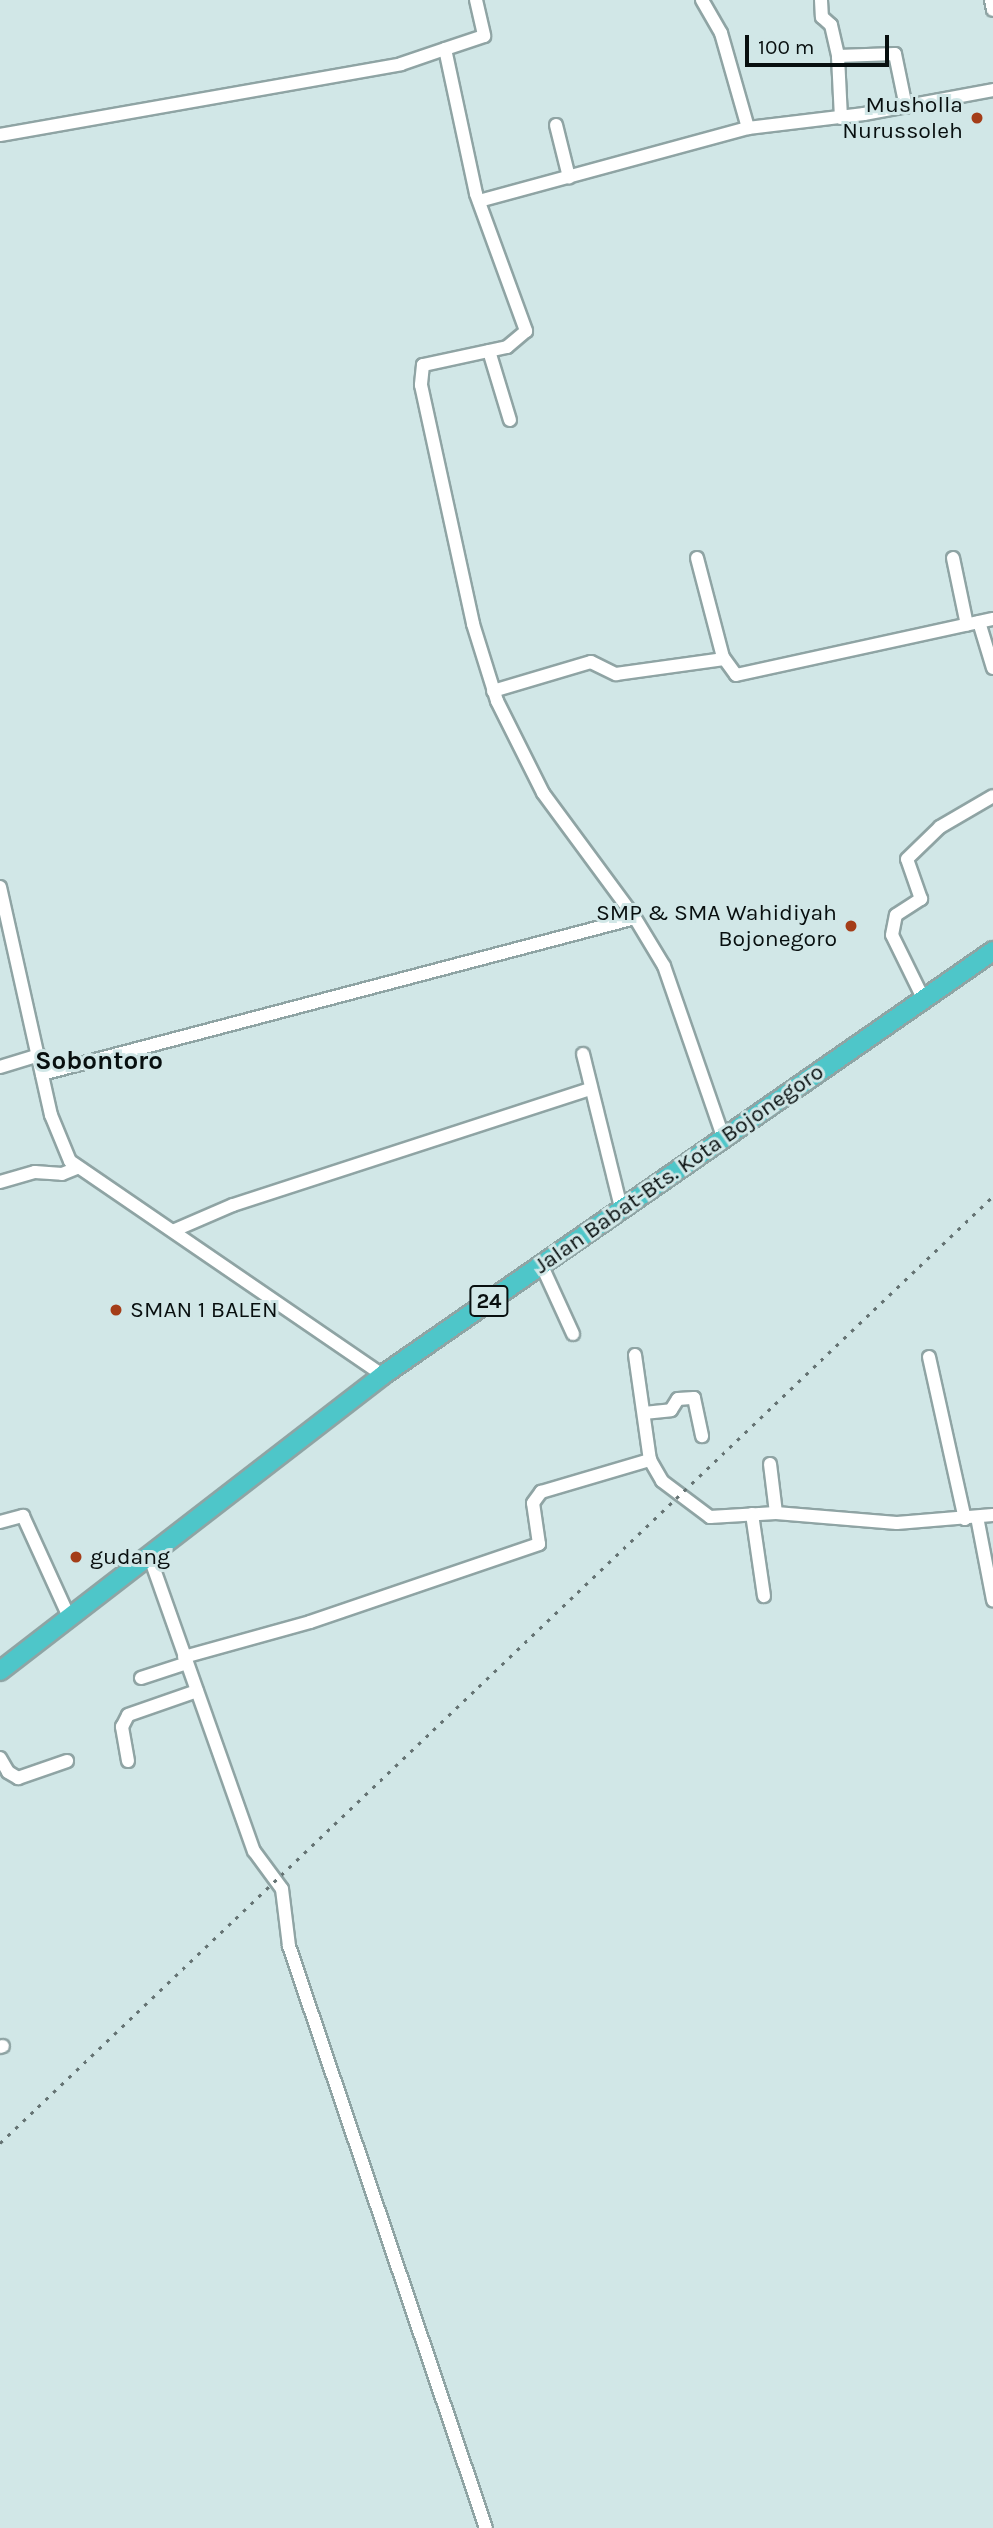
<!DOCTYPE html>
<html>
<head>
<meta charset="utf-8">
<style>
  body { margin:0 }
  #map { position:relative; width:993px; height:2528px; overflow:hidden; background:#d1e7e7; font-family:Karla,sans-serif }
  div>[style] { position:absolute }
  [style*='--x'] { left:calc(var(--x)*1px); top:calc(var(--y)*1px); width:calc(var(--w)*1px); rotate:calc(var(--a)*1deg) }
  .roads { filter:drop-shadow(2px 0 #8fa4a4) drop-shadow(-2px 0 #8fa4a4) drop-shadow(0 2px #8fa4a4) drop-shadow(0 -2px #8fa4a4) }
  .minor>* { height:12px; margin:-6px; padding:0 6px; transform-origin:6px; border-radius:6px; background:#fff }
  .highway>* { height:18px; margin:-9px; padding:0 9px; transform-origin:9px; border-radius:9px; background:#4ec6c9 }
  .rail>* { height:2.5px; margin-top:-1.25px; transform-origin:0; background:repeating-linear-gradient(90deg,#657373 0 3.5px,transparent 0 10.5px) }
  .dots>* { width:19px; height:19px; translate:-50% -50%; box-sizing:border-box; border:4px solid #d1e7e7; border-radius:50% }
  span { translate:-50% -50%; white-space:nowrap; text-align:center; line-height:1.15; -webkit-text-stroke:6px #d1e7e7; paint-order:stroke }
  .shield-label span { padding:2px 5px; background:#d1e7e7; border:2px solid; border-radius:5px; -webkit-text-stroke-width:0 }
  .shield-label { font-size:21px; color:#080f0f; font-weight:700 }
  .poi-label { font-size:23px; color:#080f0f }
  .right { translate:-100% -50%; text-align:right }
  .left { translate:0 -50%; text-align:left }
  .street-label { font-size:23px; color:#080f0f }
  .quarter-label { font-size:26px; color:#080f0f; font-weight:700 }
  .scale { position:absolute; left:745px; top:35px; width:144px; height:32px; box-sizing:border-box; border:4px solid #080f0f; border-top:0; padding-left:9px; font-size:21px; line-height:24px; white-space:nowrap; color:#080f0f; -webkit-text-stroke:5px #d1e7e7; paint-order:stroke }
</style>
</head>
<body>
<div id="map">
  <div class="roads">
    <div class="minor">
      <div style="--x:476;--y:0;--w:37;--a:77"></div>
      <div style="--x:484;--y:36;--w:41;--a:161.6"></div>
      <div style="--x:445;--y:49;--w:148;--a:77.9"></div>
      <div style="--x:476;--y:194;--w:146;--a:69.9"></div>
      <div style="--x:526;--y:331;--w:25;--a:140"></div>
      <div style="--x:507;--y:347;--w:86;--a:167.9"></div>
      <div style="--x:423;--y:365;--w:20;--a:96"></div>
      <div style="--x:421;--y:385;--w:245;--a:77.7"></div>
      <div style="--x:473;--y:624;--w:81;--a:72.7"></div>
      <div style="--x:497;--y:701;--w:103;--a:63.4"></div>
      <div style="--x:543;--y:793;--w:155;--a:53.6"></div>
      <div style="--x:635;--y:918;--w:56;--a:58.9"></div>
      <div style="--x:664;--y:966;--w:180;--a:70.9"></div>
      <div style="--x:702;--y:0;--w:38;--a:60"></div>
      <div style="--x:721;--y:33;--w:99;--a:74.1"></div>
      <div style="--x:821;--y:0;--w:17;--a:87"></div>
      <div style="--x:822;--y:17;--w:12;--a:42"></div>
      <div style="--x:831;--y:25;--w:32;--a:77"></div>
      <div style="--x:991;--y:0;--w:10;--a:79"></div>
      <div style="--x:841;--y:118;--w:62;--a:-92.8"></div>
      <div style="--x:838;--y:56;--w:57;--a:-2"></div>
      <div style="--x:895;--y:54;--w:54;--a:78.3"></div>
      <div style="--x:556;--y:125;--w:54;--a:76"></div>
      <div style="--x:0;--y:135;--w:407;--a:-10"></div>
      <div style="--x:401;--y:64;--w:46;--a:-18.8"></div>
      <div style="--x:479;--y:201;--w:279;--a:-15.2"></div>
      <div style="--x:748;--y:128;--w:117;--a:-6.9"></div>
      <div style="--x:864;--y:114;--w:131;--a:-10.5"></div>
      <div style="--x:489;--y:351;--w:72;--a:73.1"></div>
      <div style="--x:697;--y:558;--w:102;--a:75.3"></div>
      <div style="--x:723;--y:657;--w:22;--a:54"></div>
      <div style="--x:736;--y:675;--w:263;--a:-12.3"></div>
      <div style="--x:953;--y:558;--w:68;--a:78.2"></div>
      <div style="--x:979;--y:622;--w:48;--a:73.1"></div>
      <div style="--x:493;--y:691;--w:102;--a:-16.5"></div>
      <div style="--x:591;--y:662;--w:28;--a:26"></div>
      <div style="--x:616;--y:674;--w:109;--a:-7.9"></div>
      <div style="--x:0;--y:887;--w:234;--a:77.4"></div>
      <div style="--x:51;--y:1115;--w:50;--a:67.6"></div>
      <div style="--x:70;--y:1161;--w:379;--a:34.4"></div>
      <div style="--x:924;--y:1000;--w:72;--a:-116.2"></div>
      <div style="--x:892;--y:935;--w:20;--a:-79"></div>
      <div style="--x:896;--y:915;--w:30;--a:-33"></div>
      <div style="--x:921;--y:899;--w:42;--a:-109.3"></div>
      <div style="--x:907;--y:859;--w:46;--a:-44.1"></div>
      <div style="--x:940;--y:827;--w:61;--a:-30.3"></div>
      <div style="--x:583;--y:1054;--w:159;--a:76.1"></div>
      <div style="--x:0;--y:1067;--w:41;--a:-17.1"></div>
      <div style="--x:42;--y:1074;--w:613;--a:-14.74"></div>
      <div style="--x:0;--y:1182;--w:36;--a:-16"></div>
      <div style="--x:35;--y:1172;--w:27;--a:4"></div>
      <div style="--x:62;--y:1174;--w:16;--a:-22"></div>
      <div style="--x:175;--y:1230;--w:63;--a:-23.3"></div>
      <div style="--x:233;--y:1205;--w:375;--a:-18"></div>
      <div style="--x:541;--y:1264;--w:77;--a:65.4"></div>
      <div style="--x:635;--y:1355;--w:106;--a:81.9"></div>
      <div style="--x:929;--y:1357;--w:166;--a:77.5"></div>
      <div style="--x:644;--y:1413;--w:27;--a:-6"></div>
      <div style="--x:671;--y:1410;--w:13;--a:-58"></div>
      <div style="--x:678;--y:1399;--w:16;--a:-4"></div>
      <div style="--x:694;--y:1398;--w:39;--a:78"></div>
      <div style="--x:770;--y:1464;--w:49;--a:83"></div>
      <div style="--x:752;--y:1514;--w:83;--a:81.7"></div>
      <div style="--x:977;--y:1517;--w:85;--a:79.1"></div>
      <div style="--x:0;--y:1522;--w:24;--a:-15"></div>
      <div style="--x:23;--y:1516;--w:111;--a:65.5"></div>
      <div style="--x:149;--y:1555;--w:314;--a:70.5"></div>
      <div style="--x:254;--y:1851;--w:47;--a:53.6"></div>
      <div style="--x:282;--y:1889;--w:57;--a:83"></div>
      <div style="--x:289;--y:1946;--w:614;--a:71.3"></div>
      <div style="--x:184;--y:1657;--w:131;--a:-15.5"></div>
      <div style="--x:310;--y:1622;--w:242;--a:-18.8"></div>
      <div style="--x:539;--y:1544;--w:41;--a:-98.3"></div>
      <div style="--x:533;--y:1503;--w:14;--a:-54"></div>
      <div style="--x:541;--y:1492;--w:114;--a:-16.4"></div>
      <div style="--x:650;--y:1460;--w:24;--a:60"></div>
      <div style="--x:662;--y:1481;--w:60;--a:36.9"></div>
      <div style="--x:710;--y:1517;--w:66;--a:-3.5"></div>
      <div style="--x:776;--y:1513;--w:121;--a:4.7"></div>
      <div style="--x:897;--y:1523;--w:96;--a:-4.8"></div>
      <div style="--x:141;--y:1678;--w:48;--a:-18.1"></div>
      <div style="--x:0;--y:1758;--w:16;--a:60"></div>
      <div style="--x:8;--y:1772;--w:12;--a:31"></div>
      <div style="--x:18;--y:1778;--w:52;--a:-19.1"></div>
      <div style="--x:128;--y:1761;--w:35;--a:-100"></div>
      <div style="--x:122;--y:1727;--w:13;--a:-63"></div>
      <div style="--x:128;--y:1715;--w:73;--a:-19.2"></div>
      <div style="--x:0;--y:2047;--w:3;--a:-18"></div>
    </div>
    <div class="highway">
      <div style="--x:0;--y:1671;--w:484;--a:-37.7"></div>
      <div style="--x:383;--y:1375;--w:743;--a:-34.8"></div>
    </div>
  </div>
  <div class="rail">
    <div style="--x:0;--y:2143;--w:1372;--a:-43.64"></div>
  </div>
  <div class="dots">
    <div style="left:977px;top:118px;background:#a43d18"></div>
    <div style="left:851px;top:926px;background:#a43d18"></div>
    <div style="left:116px;top:1310px;background:#a43d18"></div>
    <div style="left:76px;top:1557px;background:#a43d18"></div>
  </div>
  <div class="shield-label">
    <span style="left:489px;top:1301px">24</span>
  </div>
  <div class="poi-label">
    <span class="right" style="left:963px;top:118px">Musholla<br>Nurussoleh</span>
    <span class="right" style="left:837px;top:926px">SMP &amp; SMA Wahidiyah<br>Bojonegoro</span>
    <span class="left" style="left:130px;top:1310px">SMAN 1 BALEN</span>
    <span class="left" style="left:90px;top:1557px">gudang</span>
  </div>
  <div class="street-label">
    <span style="left:679px;top:1169px;rotate:-35deg">Jalan Babat-Bts. Kota Bojonegoro</span>
  </div>
  <div class="quarter-label">
    <span style="left:99px;top:1061px">Sobontoro</span>
  </div>
  <div class="scale">100 m</div>
</div>
</body>
</html>
